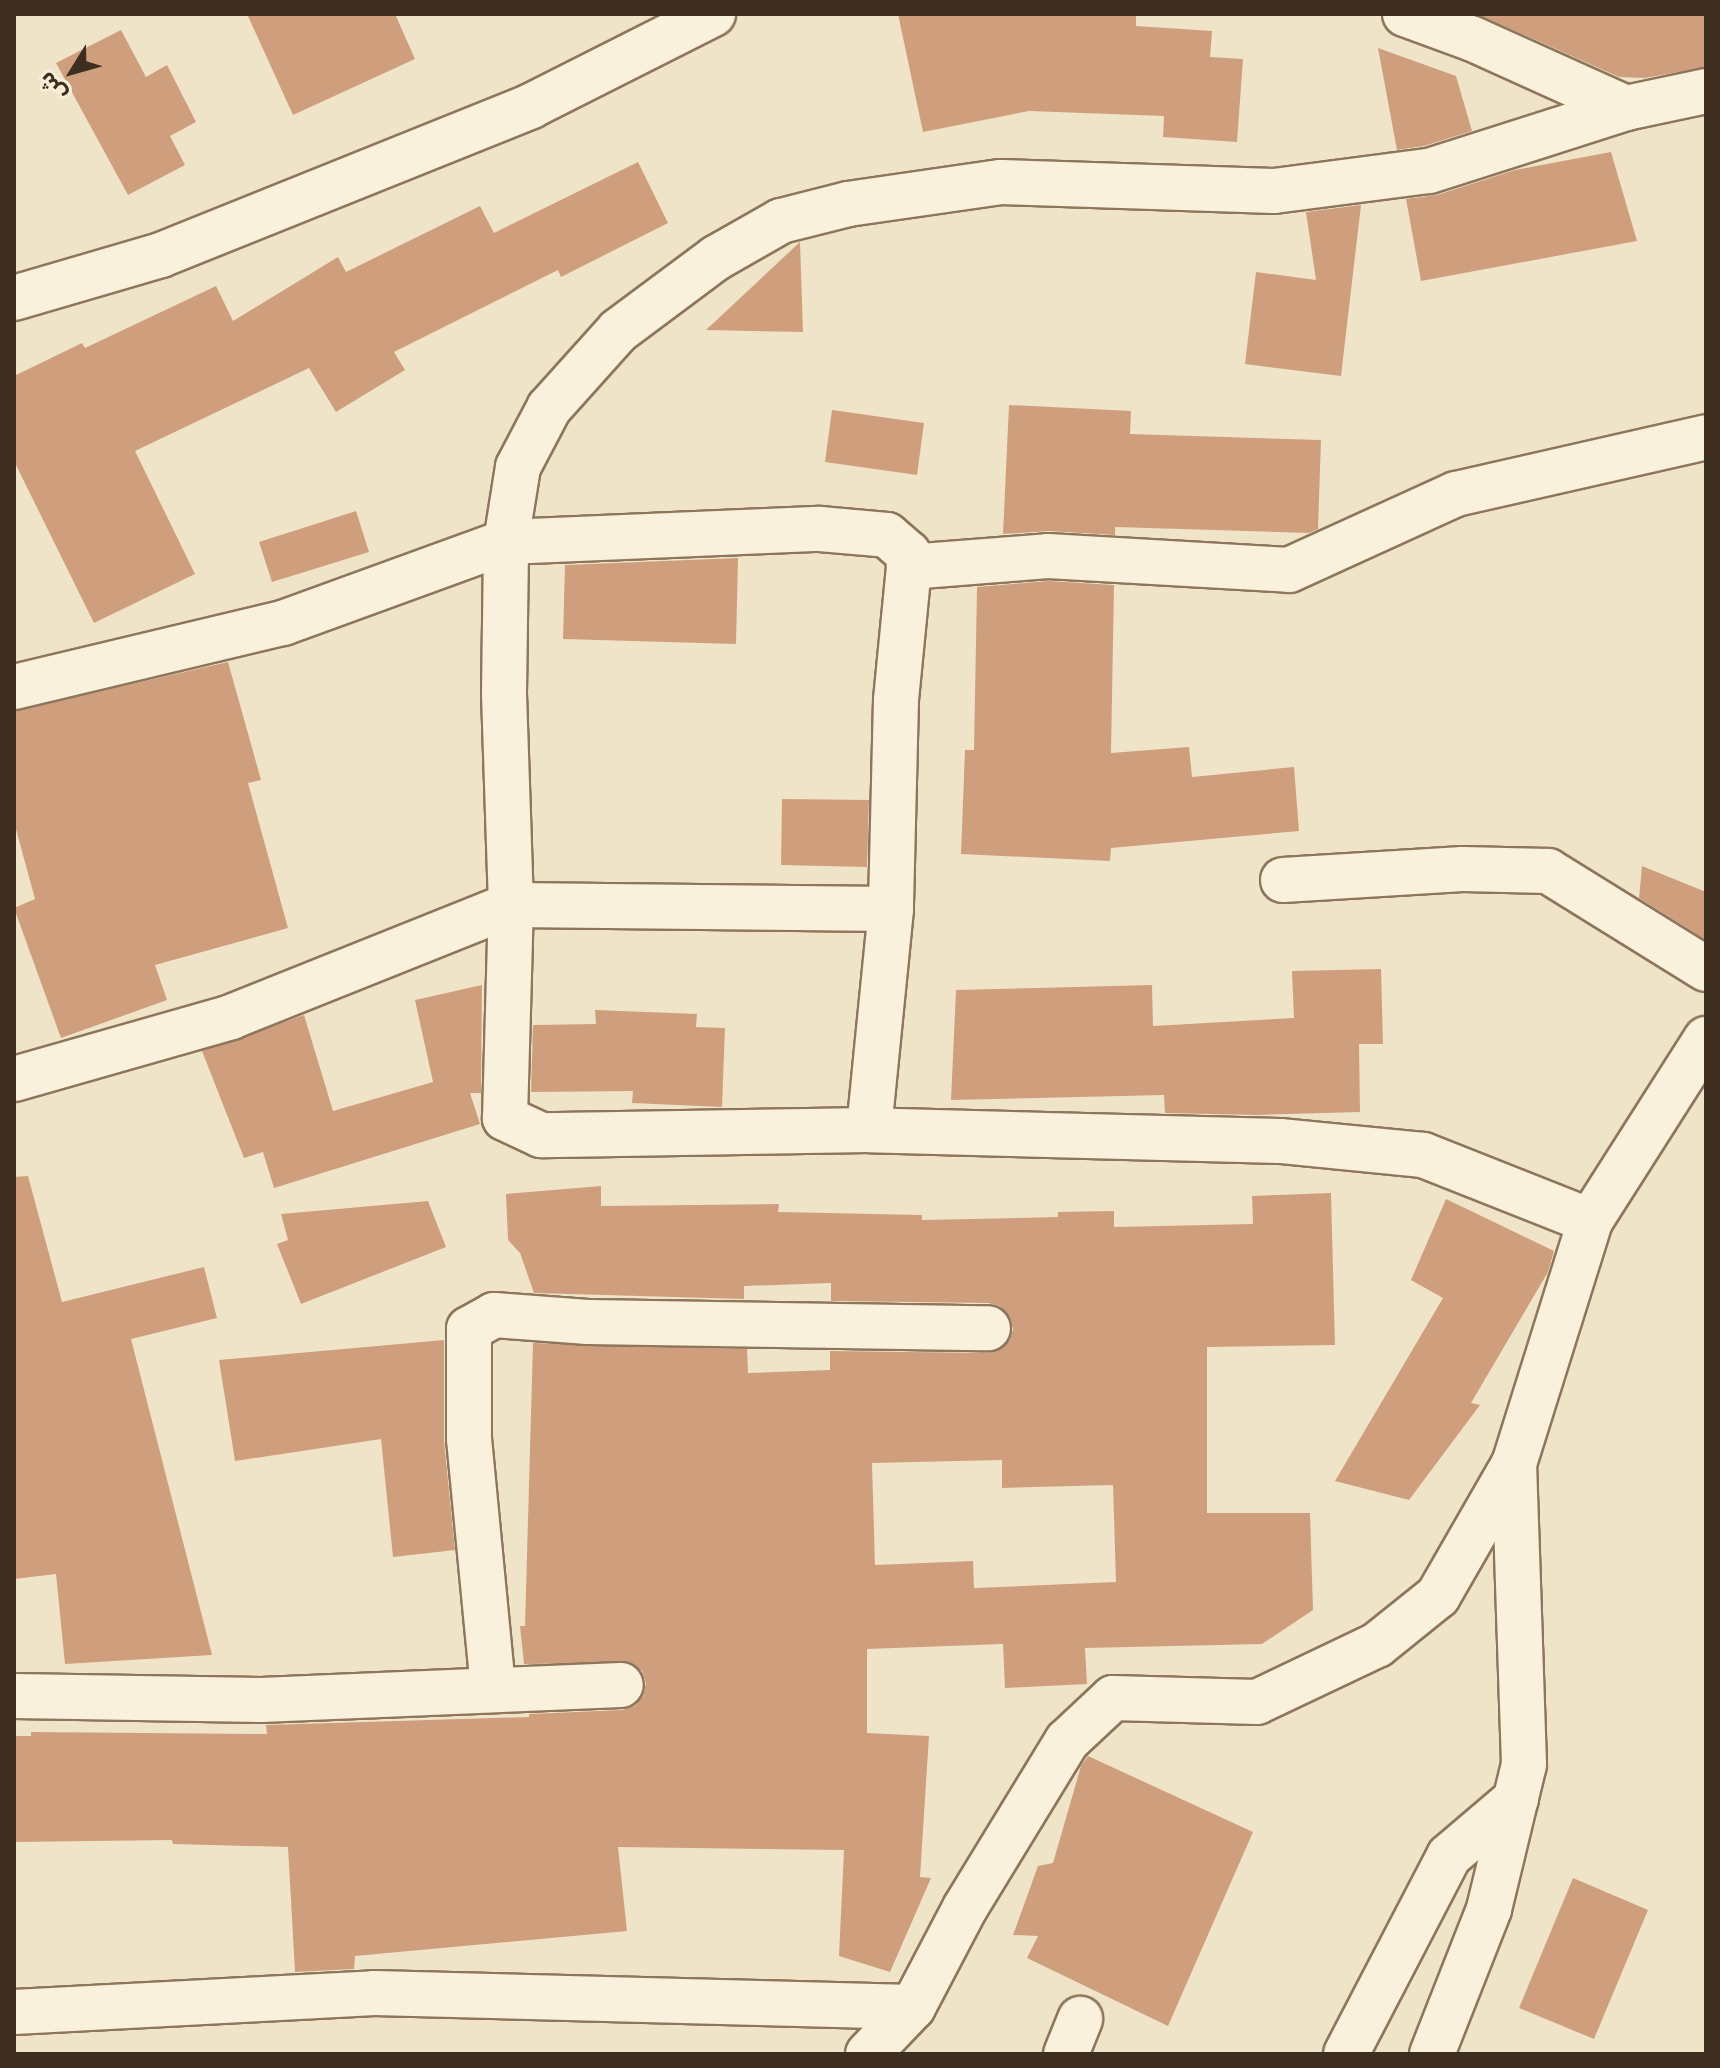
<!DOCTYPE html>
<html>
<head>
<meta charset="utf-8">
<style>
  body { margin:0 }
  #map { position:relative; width:1720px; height:2068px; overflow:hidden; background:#f0e4c8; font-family:"Libre Baskerville","Noto Sans Arabic",serif }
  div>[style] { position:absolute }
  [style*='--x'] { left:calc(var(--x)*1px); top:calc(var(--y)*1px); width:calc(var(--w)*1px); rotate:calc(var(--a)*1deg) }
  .building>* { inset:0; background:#cf9f7d }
  .roads { filter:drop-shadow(2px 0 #8d765c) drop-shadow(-2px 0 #8d765c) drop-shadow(0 2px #8d765c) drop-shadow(0 -2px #8d765c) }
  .minor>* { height:44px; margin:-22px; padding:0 22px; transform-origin:22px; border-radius:22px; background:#faf1dc }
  span { translate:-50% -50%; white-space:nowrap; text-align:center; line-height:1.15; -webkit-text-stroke:7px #f7eed8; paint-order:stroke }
  .frame { position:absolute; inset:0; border:16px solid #3d2e20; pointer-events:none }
  .north { position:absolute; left:32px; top:32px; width:80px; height:80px; -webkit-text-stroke:6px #f7eed8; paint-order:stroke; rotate:233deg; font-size:22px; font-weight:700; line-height:32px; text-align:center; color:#3d2e20 }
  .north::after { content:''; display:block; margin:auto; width:28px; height:36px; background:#3d2e20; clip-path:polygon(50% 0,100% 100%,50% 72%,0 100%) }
</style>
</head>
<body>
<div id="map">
  <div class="building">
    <div style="clip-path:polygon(247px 14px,395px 14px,415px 59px,293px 115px)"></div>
    <div style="clip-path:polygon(898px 14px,1136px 14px,1136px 26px,1212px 31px,1210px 57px,1243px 59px,1237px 142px,1163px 137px,1164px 116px,1029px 111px,923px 132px)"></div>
    <div style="clip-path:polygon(1477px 14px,1706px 14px,1706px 67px,1645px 78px,1619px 77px)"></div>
    <div style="clip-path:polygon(121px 30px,146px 77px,167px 65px,196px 122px,170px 136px,185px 165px,128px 195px,56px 63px)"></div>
    <div style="clip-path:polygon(1378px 48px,1456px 76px,1472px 131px,1424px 146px,1397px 150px)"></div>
    <div style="clip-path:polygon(1611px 152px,1637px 241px,1421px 281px,1406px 199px,1437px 195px,1515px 170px)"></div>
    <div style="clip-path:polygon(638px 162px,668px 223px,561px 277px,558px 270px,394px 352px,405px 370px,336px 412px,309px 368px,135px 451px,195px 574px,94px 623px,14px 461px,14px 376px,82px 343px,85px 348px,216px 286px,233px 321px,338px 257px,346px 272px,480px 206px,494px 233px)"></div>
    <div style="clip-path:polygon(1361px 205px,1341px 376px,1245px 364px,1256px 272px,1316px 280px,1306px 212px)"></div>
    <div style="clip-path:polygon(800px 242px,803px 332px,706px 330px)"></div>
    <div style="clip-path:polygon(1009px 405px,1131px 411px,1130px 434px,1321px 440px,1318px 529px,1309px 533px,1115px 527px,1115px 535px,1049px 531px,1003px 534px)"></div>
    <div style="clip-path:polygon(832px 410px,924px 423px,917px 475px,825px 462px)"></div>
    <div style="clip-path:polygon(356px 511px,369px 552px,272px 582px,259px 542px)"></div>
    <div style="clip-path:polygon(738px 558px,736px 644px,563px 639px,565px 565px)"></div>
    <div style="clip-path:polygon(1048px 581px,1114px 585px,1111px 753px,1189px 747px,1192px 777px,1294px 767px,1299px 831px,1111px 848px,1110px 861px,961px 854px,965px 750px,974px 750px,977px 587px)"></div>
    <div style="clip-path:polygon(228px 662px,261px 780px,248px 783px,288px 928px,155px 965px,167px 1000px,61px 1038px,14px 908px,35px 899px,14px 822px,14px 711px)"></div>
    <div style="clip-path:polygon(782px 799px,869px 800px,867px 867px,781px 865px)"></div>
    <div style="clip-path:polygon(1642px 866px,1706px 892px,1706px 940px,1639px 898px)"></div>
    <div style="clip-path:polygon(1381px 969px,1383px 1044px,1359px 1044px,1360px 1112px,1257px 1115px,1165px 1113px,1164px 1095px,951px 1100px,956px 990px,1152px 985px,1153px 1026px,1294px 1018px,1292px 971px)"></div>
    <div style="clip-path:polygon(482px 985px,481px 1093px,470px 1093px,480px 1124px,274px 1188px,263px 1152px,244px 1158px,202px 1051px,304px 1015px,333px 1111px,433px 1082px,415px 1000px)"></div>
    <div style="clip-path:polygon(595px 1010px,697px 1014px,696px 1027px,725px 1028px,722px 1107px,632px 1103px,633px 1091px,531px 1092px,533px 1025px,596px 1024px)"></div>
    <div style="clip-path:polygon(28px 1176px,62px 1302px,204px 1267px,217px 1318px,131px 1339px,212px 1655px,65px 1664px,56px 1574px,14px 1579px,14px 1177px)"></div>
    <div style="clip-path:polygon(evenodd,601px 1186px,601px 1206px,779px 1204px,778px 1212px,922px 1215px,922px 1220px,1058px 1217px,1058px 1212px,1114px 1211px,1114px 1227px,1253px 1224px,1252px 1196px,1331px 1193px,1335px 1345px,1207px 1347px,1207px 1513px,1310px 1513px,1313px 1610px,1262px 1644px,1085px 1648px,1087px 1684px,1005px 1688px,1003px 1644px,867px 1649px,867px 1733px,929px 1736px,920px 1877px,931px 1878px,890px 1972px,839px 1956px,844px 1850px,618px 1847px,627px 1931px,355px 1956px,354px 1969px,295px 1972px,288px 1847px,173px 1844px,172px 1840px,14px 1842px,14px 1736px,31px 1736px,31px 1732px,267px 1734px,266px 1725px,529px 1717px,529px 1714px,622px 1710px,635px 1706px,643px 1696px,646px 1683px,642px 1671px,632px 1663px,524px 1664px,520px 1626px,525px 1626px,533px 1343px,747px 1349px,748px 1373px,830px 1370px,830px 1351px,988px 1353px,1001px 1349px,1010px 1340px,1013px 1329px,1010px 1317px,1000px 1306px,988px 1303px,831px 1301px,831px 1283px,744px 1286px,744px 1299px,534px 1293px,520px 1253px,508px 1240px,506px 1194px,601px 1186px,1002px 1460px,1002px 1488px,1113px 1485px,1116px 1582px,974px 1588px,973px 1561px,875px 1565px,872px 1463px,1002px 1460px)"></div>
    <div style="clip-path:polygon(1446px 1199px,1554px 1251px,1548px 1272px,1471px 1403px,1480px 1405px,1409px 1500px,1335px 1481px,1443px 1298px,1411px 1280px)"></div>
    <div style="clip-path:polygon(428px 1201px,446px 1247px,301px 1304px,277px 1244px,288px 1240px,281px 1214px)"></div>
    <div style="clip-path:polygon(444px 1340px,444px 1441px,455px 1550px,393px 1557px,381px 1439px,235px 1461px,219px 1360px)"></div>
    <div style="clip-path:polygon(1088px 1756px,1253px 1832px,1168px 2026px,1027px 1958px,1038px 1936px,1013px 1935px,1038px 1866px,1053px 1863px,1081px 1766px)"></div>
    <div style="clip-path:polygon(1573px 1878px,1648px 1910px,1594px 2039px,1519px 2008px)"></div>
  </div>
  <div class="roads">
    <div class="minor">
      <div style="--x:1405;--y:14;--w:72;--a:20.2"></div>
      <div style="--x:1473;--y:39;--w:168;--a:24.3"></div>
      <div style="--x:1626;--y:108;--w:82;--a:-12"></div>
      <div style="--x:14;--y:298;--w:153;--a:-16.3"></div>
      <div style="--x:161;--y:255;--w:399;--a:-21.9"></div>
      <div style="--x:531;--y:106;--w:204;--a:-26.8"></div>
      <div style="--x:909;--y:567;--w:139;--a:-4.5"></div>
      <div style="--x:1048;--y:556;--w:241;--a:3.3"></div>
      <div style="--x:1289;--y:570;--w:183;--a:-24.5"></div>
      <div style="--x:1456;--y:494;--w:256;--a:-12.8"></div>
      <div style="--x:14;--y:687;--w:277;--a:-13.4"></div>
      <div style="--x:283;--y:623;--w:237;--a:-20"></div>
      <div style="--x:506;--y:542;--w:314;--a:-2.4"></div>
      <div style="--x:820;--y:529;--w:67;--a:5.1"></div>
      <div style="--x:887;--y:535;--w:28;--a:41"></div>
      <div style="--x:908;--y:553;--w:14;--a:86"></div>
      <div style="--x:909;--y:567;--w:134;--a:95.6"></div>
      <div style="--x:896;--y:700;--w:209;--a:91.4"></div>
      <div style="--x:891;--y:909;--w:222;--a:95.7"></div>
      <div style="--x:1283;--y:880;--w:180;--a:-3.5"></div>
      <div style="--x:1463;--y:869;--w:85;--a:1.3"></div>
      <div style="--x:1548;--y:871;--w:186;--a:31.8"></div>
      <div style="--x:14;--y:1079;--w:226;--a:-15.9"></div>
      <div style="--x:231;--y:1017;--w:302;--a:-21.8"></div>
      <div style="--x:511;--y:905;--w:380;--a:0.6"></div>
      <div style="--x:1590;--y:1221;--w:180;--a:-158.4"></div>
      <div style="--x:1423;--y:1155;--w:144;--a:-174.4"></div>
      <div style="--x:1280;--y:1141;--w:411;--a:-178.5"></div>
      <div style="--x:869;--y:1130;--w:328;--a:179.1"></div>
      <div style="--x:541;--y:1135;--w:40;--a:-155"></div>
      <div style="--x:505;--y:1118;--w:213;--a:-88.4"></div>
      <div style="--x:511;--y:905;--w:212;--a:-91.9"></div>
      <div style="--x:504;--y:693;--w:151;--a:-89.2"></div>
      <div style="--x:506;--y:542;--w:76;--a:-80.9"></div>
      <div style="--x:518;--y:467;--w:67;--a:-62.3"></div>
      <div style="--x:549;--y:408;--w:103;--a:-48.1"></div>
      <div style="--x:618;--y:331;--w:122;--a:-36.7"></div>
      <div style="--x:716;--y:258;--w:75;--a:-29.6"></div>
      <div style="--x:781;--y:221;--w:69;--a:-14.2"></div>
      <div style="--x:848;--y:204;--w:155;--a:-8.2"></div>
      <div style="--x:1001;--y:182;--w:273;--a:1.9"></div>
      <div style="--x:1274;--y:191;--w:156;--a:-7.4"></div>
      <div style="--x:1429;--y:171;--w:207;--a:-17.7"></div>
      <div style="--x:493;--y:1688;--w:250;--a:-95.5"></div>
      <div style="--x:469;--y:1439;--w:110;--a:-90"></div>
      <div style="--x:469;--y:1329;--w:29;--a:-29"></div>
      <div style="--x:494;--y:1315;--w:94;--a:4.3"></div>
      <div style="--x:588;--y:1322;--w:400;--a:0.9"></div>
      <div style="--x:14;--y:1696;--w:247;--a:0.9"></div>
      <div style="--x:261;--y:1700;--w:360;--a:-2.4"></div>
      <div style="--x:14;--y:2012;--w:361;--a:-3"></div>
      <div style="--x:374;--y:1993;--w:539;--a:1.49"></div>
      <div style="--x:868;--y:2054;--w:65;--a:-46.2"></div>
      <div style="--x:913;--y:2007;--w:112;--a:-62.3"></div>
      <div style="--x:965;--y:1908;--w:196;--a:-58.6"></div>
      <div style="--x:1067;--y:1741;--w:63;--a:-43.1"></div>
      <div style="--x:1113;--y:1698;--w:144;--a:1.6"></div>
      <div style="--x:1257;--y:1702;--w:133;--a:-25.4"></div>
      <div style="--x:1377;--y:1645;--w:78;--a:-38.8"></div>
      <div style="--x:1438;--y:1596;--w:152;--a:-60.1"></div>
      <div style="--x:1514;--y:1464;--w:255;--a:-72.6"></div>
      <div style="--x:1590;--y:1221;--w:216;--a:-57.5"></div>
      <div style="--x:1066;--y:2054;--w:38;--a:-68"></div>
      <div style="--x:1346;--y:2054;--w:223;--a:-62.5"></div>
      <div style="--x:1449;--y:1856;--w:88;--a:-40.4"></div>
      <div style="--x:1432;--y:2054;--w:156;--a:-68.5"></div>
      <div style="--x:1489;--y:1909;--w:149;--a:-76.4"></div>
      <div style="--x:1524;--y:1764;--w:300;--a:-91.9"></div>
    </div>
  </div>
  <div class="frame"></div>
  <div class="north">ش</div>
</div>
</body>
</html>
